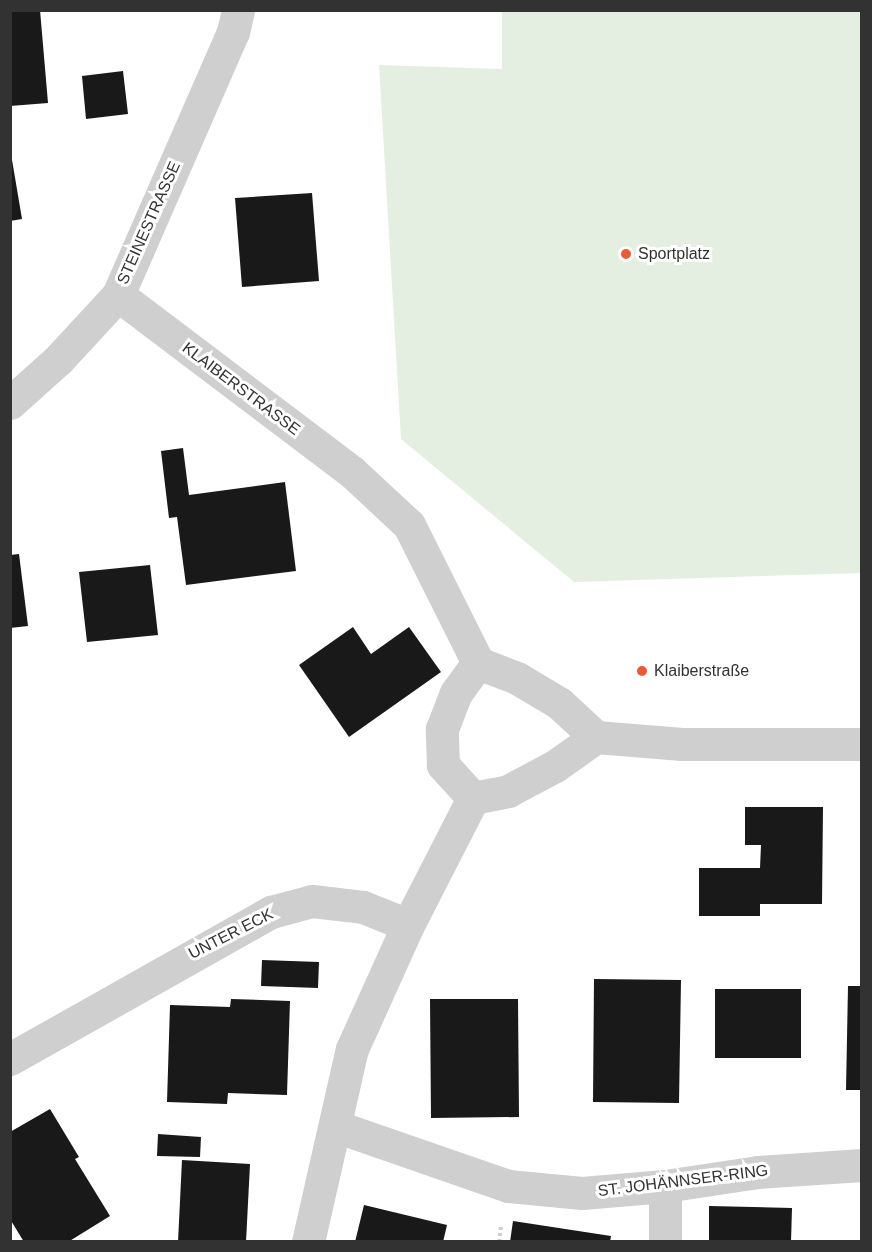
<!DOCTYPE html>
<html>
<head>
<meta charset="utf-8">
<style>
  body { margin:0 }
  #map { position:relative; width:872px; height:1252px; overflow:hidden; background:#fff; font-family:Helvetica,sans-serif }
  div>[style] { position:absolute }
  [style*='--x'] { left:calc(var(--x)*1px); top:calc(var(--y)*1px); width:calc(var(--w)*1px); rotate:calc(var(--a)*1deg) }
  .green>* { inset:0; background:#e4efe1 }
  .building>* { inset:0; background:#191919 }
  .path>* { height:4px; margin-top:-2px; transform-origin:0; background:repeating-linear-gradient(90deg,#cfcfcf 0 3px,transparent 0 6px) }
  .street>* { height:33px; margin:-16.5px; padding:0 16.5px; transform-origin:16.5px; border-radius:16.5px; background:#cfcfcf }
  .dots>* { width:16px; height:16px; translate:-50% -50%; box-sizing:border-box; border:3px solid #fff; border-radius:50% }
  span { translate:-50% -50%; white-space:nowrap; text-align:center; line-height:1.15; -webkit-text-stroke:6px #fff; paint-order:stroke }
  .street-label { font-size:16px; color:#323232 }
  .poi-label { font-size:16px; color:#323232 }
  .left { translate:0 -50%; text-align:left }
  .frame { position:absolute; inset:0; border:12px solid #323232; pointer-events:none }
</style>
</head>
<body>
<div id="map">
  <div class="green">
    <div style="clip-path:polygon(502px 11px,861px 11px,861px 573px,574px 582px,401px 439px,379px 65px,502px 69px)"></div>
  </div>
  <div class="building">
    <div style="clip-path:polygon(10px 10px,40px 10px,48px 103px,10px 106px)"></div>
    <div style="clip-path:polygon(123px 71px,128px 114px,86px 119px,82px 76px)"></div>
    <div style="clip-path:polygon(10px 148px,22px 219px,10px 221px)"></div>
    <div style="clip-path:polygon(312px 193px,319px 281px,242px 287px,235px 198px)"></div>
    <div style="clip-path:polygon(183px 448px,189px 495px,285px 482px,296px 571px,186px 585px,177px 517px,169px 518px,161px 451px)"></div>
    <div style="clip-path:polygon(19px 554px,28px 626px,10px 628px,10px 555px)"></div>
    <div style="clip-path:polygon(150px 565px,158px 635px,87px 642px,79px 572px)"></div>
    <div style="clip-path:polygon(353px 627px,371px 654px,409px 627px,441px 672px,349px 737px,299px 665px)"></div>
    <div style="clip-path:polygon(745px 807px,823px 807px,822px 904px,760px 904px,760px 916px,699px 916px,699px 868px,760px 868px,761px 845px,745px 845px)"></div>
    <div style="clip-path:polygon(262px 960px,319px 962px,318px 988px,261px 986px)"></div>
    <div style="clip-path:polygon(594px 979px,681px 980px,679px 1103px,593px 1102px)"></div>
    <div style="clip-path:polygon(848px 986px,862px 986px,862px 1090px,846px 1090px)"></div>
    <div style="clip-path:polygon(715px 989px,801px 989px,801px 1058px,715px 1058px)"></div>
    <div style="clip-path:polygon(231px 999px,290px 1001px,287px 1095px,228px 1093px,227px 1104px,167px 1102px,170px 1005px,230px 1007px)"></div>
    <div style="clip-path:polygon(430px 999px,518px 999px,519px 1117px,431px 1118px)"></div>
    <div style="clip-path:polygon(50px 1109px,79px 1157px,75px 1159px,110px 1216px,68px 1242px,24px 1242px,10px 1219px,10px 1132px)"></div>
    <div style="clip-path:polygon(158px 1134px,201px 1137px,200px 1157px,157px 1156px)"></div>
    <div style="clip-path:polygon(182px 1160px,250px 1164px,246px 1242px,178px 1242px)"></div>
    <div style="clip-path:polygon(364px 1205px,447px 1225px,443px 1242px,355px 1242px)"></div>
    <div style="clip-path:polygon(709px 1206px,792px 1208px,791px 1242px,709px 1242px)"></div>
    <div style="clip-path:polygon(513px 1221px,611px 1236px,610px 1242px,510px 1242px)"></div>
  </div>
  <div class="path">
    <div style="--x:499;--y:1242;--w:16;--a:-83"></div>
  </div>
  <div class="street">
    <div style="--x:118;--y:295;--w:293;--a:37.1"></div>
    <div style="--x:352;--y:472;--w:78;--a:42.9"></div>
    <div style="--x:409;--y:525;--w:154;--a:63.4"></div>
    <div style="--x:478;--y:663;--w:42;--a:21"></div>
    <div style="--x:517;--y:678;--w:49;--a:30.8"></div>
    <div style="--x:559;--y:703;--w:50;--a:42.6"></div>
    <div style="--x:596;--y:737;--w:86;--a:4.7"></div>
    <div style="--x:682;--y:744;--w:180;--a:0"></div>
    <div style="--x:10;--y:403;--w:64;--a:-41.9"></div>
    <div style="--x:58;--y:360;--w:88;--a:-47.3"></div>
    <div style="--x:118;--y:295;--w:287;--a:-66.4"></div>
    <div style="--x:233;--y:32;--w:23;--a:-77"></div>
    <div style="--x:473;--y:798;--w:45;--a:-132.3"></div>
    <div style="--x:443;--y:765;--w:36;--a:-92"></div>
    <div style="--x:442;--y:729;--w:39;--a:-69"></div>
    <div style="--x:456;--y:693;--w:37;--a:-54"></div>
    <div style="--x:473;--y:798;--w:36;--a:-11"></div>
    <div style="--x:508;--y:791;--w:53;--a:-28"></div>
    <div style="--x:555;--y:766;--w:50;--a:-35.3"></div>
    <div style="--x:10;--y:1059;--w:300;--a:-29.4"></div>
    <div style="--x:271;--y:912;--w:42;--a:-15"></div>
    <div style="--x:312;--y:901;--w:51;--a:6.7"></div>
    <div style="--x:363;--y:907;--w:48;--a:21.8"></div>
    <div style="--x:335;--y:1126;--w:183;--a:19.1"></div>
    <div style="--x:508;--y:1186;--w:74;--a:5.4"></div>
    <div style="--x:582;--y:1193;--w:83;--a:-4.8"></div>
    <div style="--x:665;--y:1186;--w:94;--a:-8.6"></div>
    <div style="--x:758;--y:1172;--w:104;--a:-3.9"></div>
    <div style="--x:308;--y:1242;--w:198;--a:-77.2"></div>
    <div style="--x:352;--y:1049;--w:136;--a:-65.7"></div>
    <div style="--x:408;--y:925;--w:143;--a:-62.9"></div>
    <div style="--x:665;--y:1242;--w:56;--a:-90"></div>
  </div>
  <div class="dots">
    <div style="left:626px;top:254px;background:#ea5b33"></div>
    <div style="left:642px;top:671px;background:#ea5b33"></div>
  </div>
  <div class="street-label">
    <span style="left:149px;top:223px;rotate:-66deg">STEINESTRASSE</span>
    <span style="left:241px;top:389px;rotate:37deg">KLAIBERSTRASSE</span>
    <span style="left:231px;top:934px;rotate:-27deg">UNTER ECK</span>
    <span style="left:683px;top:1181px;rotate:-7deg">ST. JOHÄNNSER-RING</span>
  </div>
  <div class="poi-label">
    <span class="left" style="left:638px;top:254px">Sportplatz</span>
    <span class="left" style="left:654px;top:671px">Klaiberstraße</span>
  </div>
  <div class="frame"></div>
</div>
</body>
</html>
